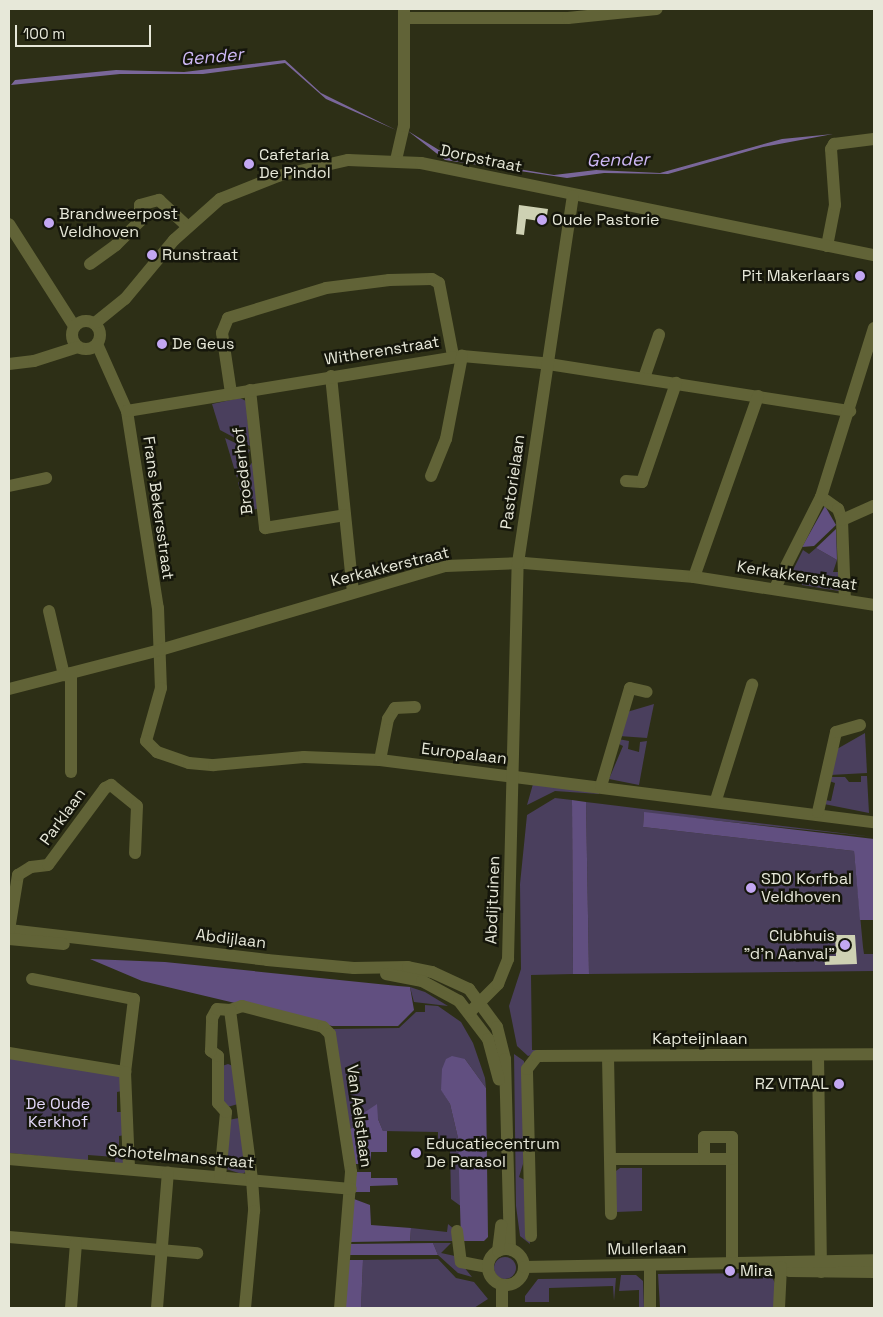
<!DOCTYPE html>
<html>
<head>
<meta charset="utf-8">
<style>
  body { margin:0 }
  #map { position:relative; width:883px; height:1317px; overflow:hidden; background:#2d2f16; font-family:"Space Grotesk",sans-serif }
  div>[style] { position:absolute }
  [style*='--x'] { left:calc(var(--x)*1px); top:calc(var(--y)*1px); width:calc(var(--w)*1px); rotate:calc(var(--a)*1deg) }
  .green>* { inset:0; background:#4a3f5d }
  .round { border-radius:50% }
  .forest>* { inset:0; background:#614f80 }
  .water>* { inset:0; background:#7a679a }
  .building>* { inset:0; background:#ced1b3 }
  .minor>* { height:12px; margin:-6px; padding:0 6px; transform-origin:6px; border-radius:6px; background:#616337 }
  .minor>.ring { margin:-6px; padding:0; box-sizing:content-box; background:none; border:12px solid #616337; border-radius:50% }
  .dots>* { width:14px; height:14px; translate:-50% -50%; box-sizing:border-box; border:2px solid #15160b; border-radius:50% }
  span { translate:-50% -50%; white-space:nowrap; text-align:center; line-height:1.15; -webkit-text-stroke:5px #15160b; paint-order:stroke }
  .poi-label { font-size:16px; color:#e7e8d9 }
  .left { translate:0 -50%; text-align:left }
  .right { translate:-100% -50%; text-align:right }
  .street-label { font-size:16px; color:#e7e8d9 }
  .park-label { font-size:16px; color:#e2d7f7 }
  .water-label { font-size:18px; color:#ceb8f6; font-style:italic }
  .frame { position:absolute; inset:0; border:10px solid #e7e8d9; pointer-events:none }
  .scale { position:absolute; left:15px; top:25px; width:136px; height:22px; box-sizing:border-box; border:2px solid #e7e8d9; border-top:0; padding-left:6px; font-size:15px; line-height:18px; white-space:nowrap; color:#e7e8d9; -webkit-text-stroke:4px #15160b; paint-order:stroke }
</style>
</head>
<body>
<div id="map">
  <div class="green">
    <div style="clip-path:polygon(240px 398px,246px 401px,250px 446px,220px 430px,212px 404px)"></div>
    <div style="clip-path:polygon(225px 438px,250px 450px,237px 478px)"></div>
    <div style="clip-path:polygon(255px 458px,262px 507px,247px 512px,238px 483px)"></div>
    <div style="clip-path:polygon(816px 548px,837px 560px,833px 572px,838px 572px,839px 591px,802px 585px,800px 576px,792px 572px,803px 550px,809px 554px)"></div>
    <div style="clip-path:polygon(654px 704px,647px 738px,619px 736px,627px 712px)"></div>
    <div style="clip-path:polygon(865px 733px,867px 773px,830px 775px,837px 749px)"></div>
    <div style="clip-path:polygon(618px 739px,629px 741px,628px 749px,639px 752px,640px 742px,647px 741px,639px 785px,609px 779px,623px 746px,617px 743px)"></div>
    <div style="clip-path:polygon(861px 776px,867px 776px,869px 813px,824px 804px,825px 800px,831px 801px,835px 783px,829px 781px,830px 777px,845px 777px,849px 782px,861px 782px)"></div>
    <div style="clip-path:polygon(533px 784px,599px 792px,599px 794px,555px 791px,527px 805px)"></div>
    <div style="clip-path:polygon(555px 798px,572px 800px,573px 974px,531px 975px,532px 1050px,548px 1050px,528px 1056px,517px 1046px,509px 1006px,521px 969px,520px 884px,527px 815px)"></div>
    <div style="clip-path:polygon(586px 802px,874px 837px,644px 813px,643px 827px,854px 851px,863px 947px,864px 954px,874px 954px,874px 971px,589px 974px)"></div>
    <div style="clip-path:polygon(410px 987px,425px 992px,448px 1006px,414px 1002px)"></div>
    <div style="clip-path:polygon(425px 1005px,438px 1006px,461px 1022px,473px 1043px,485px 1078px,486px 1088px,465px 1059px,441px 1089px,450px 1104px,458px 1138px,462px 1207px,451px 1199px,450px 1148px,438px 1148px,438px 1132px,383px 1131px,378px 1119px,349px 1129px,333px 1029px,399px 1028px,416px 1012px,425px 1012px)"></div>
    <div style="clip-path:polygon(514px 1054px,524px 1061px,523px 1164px,519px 1177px,527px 1181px,530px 1244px,520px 1236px,516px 1206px)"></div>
    <div style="clip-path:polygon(9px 1057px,120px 1075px,122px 1091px,117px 1092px,117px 1112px,123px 1112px,125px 1135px,119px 1136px,119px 1153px,125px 1153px,123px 1163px,115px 1164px,115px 1157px,88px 1155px,88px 1161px,9px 1153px)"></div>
    <div style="clip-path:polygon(228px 1064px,233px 1066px,238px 1104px,224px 1108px,222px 1066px)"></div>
    <div style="clip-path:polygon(239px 1118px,246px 1172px,242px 1174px,226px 1169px,228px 1120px)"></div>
    <div style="clip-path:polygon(620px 1168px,642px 1168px,642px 1211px,616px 1212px,616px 1171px)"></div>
    <div style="clip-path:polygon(448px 1224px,454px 1229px,454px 1241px,410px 1241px,411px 1228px,447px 1232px)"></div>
    <div style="clip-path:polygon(433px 1243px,451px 1243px,441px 1253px,455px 1256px,472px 1277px,458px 1273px,438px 1255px)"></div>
    <div class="round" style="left:494px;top:1257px;width:22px;height:22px"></div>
    <div style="clip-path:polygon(438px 1259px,456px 1278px,474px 1282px,488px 1299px,474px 1308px,361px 1308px,363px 1260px)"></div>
    <div style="clip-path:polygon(770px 1273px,775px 1283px,776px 1308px,660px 1308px,658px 1274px)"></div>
    <div style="clip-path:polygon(621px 1275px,636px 1275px,643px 1281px,644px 1308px,639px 1308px,639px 1290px,619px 1291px)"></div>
    <div style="clip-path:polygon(616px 1278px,614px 1301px,613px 1286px,549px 1288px,549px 1302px,525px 1302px,525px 1296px,538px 1279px)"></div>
  </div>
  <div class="forest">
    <div style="clip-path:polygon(825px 506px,836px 525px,814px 546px,802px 547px)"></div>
    <div style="clip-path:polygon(836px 529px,837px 560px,816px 548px)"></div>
    <div style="clip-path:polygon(572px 800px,586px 802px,589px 974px,573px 974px)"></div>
    <div style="clip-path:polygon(644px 812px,874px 839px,874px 920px,860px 920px,854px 851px,643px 827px)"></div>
    <div style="clip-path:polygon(90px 959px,165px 962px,398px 986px,410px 987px,414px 1010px,398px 1026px,332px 1026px,142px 981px)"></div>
    <div style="clip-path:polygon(452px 1056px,465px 1059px,486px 1088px,488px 1237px,484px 1241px,461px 1241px,458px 1138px,450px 1104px,441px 1090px,442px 1069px,446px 1059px)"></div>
    <div style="clip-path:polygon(377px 1104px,378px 1119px,383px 1131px,387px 1131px,387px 1152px,371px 1152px,371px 1164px,354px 1164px,349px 1129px,358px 1126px,359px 1116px)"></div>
    <div style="clip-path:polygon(355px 1172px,371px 1172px,371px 1178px,397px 1178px,398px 1185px,370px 1186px,370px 1192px,354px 1192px)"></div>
    <div style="clip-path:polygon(354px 1199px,370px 1205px,371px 1225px,411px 1228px,410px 1241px,350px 1242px)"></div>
    <div style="clip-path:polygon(433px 1243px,438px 1255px,349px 1255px,350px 1244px)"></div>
    <div style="clip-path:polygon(349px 1260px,363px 1260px,361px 1308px,343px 1308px)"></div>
  </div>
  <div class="water">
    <div style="clip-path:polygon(285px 60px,321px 93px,396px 130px,326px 99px,285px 63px,203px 74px,120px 74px,11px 85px,15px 80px,116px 70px,184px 72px)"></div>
    <div style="clip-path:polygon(408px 131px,452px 158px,554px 175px,596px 170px,660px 173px,782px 139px,833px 134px,763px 147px,668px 174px,604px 173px,567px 178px,445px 160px)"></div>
  </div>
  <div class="building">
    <div style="clip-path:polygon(519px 205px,548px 209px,546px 222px,526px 219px,524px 235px,516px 234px)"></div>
    <div style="clip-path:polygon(835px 935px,855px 935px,857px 964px,825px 965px,824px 956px,836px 956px)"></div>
  </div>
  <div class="minor">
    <div style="--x:404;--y:18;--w:164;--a:0"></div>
    <div style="--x:568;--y:18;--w:89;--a:-5.8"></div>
    <div style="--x:396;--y:160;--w:35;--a:-77"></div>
    <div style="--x:404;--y:126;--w:117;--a:-90"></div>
    <div style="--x:9;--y:224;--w:121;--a:57.5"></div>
    <div style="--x:827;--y:246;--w:42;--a:-79"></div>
    <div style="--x:835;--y:205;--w:56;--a:-94.1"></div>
    <div style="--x:831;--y:149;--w:6;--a:-59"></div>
    <div style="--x:834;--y:144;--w:40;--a:-7.1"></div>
    <div style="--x:90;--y:264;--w:32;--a:-36"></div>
    <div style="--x:116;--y:245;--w:34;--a:-45"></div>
    <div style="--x:140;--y:221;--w:16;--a:-90"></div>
    <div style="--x:140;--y:205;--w:20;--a:-15"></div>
    <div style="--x:159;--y:200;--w:38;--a:43"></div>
    <div class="ring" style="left:72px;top:321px;width:16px;height:16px"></div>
    <div style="--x:95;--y:323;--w:38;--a:-39"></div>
    <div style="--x:125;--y:299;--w:77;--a:-50.3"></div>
    <div style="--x:174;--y:240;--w:62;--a:-41.7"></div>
    <div style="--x:220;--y:199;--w:62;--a:-21.6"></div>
    <div style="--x:278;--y:176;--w:72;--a:-12.9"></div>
    <div style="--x:348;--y:160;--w:73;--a:2.4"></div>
    <div style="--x:421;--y:163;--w:462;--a:11.5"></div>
    <div style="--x:97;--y:344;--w:73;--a:65.9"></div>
    <div style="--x:127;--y:411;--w:199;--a:81.1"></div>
    <div style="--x:158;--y:608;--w:80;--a:87.9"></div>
    <div style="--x:161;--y:688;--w:55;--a:105.8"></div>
    <div style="--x:146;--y:741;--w:16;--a:45"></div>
    <div style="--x:157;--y:752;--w:34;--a:19"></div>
    <div style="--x:189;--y:763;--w:25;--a:5"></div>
    <div style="--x:214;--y:765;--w:90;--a:-5.1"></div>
    <div style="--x:304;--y:757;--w:76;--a:2.3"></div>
    <div style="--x:380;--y:760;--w:498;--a:7.2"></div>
    <div style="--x:9;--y:364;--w:25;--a:-7"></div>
    <div style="--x:34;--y:361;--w:46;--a:-17.7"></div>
    <div style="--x:331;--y:376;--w:217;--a:84.2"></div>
    <div style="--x:644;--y:378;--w:46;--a:-70.8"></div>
    <div style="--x:250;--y:390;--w:139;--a:83.8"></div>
    <div style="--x:265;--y:528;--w:81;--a:-9.2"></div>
    <div style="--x:231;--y:393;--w:61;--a:-98.5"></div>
    <div style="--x:222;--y:333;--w:16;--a:-68"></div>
    <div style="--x:228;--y:318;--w:102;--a:-17"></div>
    <div style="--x:326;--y:288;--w:64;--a:-7.2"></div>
    <div style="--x:389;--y:280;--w:43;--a:-1.3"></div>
    <div style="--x:432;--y:279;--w:8;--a:30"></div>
    <div style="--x:439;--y:283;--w:74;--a:79.1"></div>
    <div style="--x:127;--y:411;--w:339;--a:-9.3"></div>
    <div style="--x:462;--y:356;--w:80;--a:5"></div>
    <div style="--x:542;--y:363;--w:312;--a:8.9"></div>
    <div style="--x:431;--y:476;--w:40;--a:-68"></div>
    <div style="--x:446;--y:439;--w:85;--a:-79.1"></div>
    <div style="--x:626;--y:481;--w:16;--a:4"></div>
    <div style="--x:642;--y:482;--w:105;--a:-71"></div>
    <div style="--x:9;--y:486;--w:38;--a:-12"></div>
    <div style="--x:821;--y:497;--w:21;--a:35"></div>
    <div style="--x:838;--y:509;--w:12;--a:70"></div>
    <div style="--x:842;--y:520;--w:80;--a:87.9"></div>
    <div style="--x:842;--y:520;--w:35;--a:-24"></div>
    <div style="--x:694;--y:577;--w:192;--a:-70.5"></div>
    <div style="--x:775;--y:588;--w:102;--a:-63.2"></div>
    <div style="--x:821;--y:497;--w:177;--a:-72.6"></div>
    <div style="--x:49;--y:611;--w:66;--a:76.8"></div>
    <div style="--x:9;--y:689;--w:156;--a:-14.5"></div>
    <div style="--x:160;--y:650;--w:298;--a:-16.4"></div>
    <div style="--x:446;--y:566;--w:78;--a:-2.2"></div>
    <div style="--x:524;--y:563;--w:171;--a:4.7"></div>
    <div style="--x:694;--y:577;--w:182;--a:8.8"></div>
    <div style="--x:380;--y:760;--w:42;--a:-79"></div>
    <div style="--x:388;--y:719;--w:13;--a:-58"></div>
    <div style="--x:395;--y:708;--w:20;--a:-3"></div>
    <div style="--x:71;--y:772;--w:99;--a:-90"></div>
    <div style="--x:601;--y:786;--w:102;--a:-73.5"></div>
    <div style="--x:630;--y:688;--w:17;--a:13"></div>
    <div style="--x:716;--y:800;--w:121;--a:-72.6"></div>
    <div style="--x:818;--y:812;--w:82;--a:-77.3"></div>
    <div style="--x:836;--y:732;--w:25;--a:-16"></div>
    <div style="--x:9;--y:930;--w:260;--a:6.6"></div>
    <div style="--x:267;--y:960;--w:87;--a:5.3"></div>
    <div style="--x:354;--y:968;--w:54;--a:-1.1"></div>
    <div style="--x:408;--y:967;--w:25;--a:12"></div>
    <div style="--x:432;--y:972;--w:41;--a:24.7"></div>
    <div style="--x:469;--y:989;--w:47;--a:53.6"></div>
    <div style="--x:497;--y:1027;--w:33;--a:76"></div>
    <div style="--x:505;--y:1059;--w:190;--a:88.5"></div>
    <div style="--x:9;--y:930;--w:56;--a:-80.7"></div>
    <div style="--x:18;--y:875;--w:15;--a:-32"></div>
    <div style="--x:31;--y:867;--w:17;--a:-7"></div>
    <div style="--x:48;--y:865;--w:96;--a:-53.5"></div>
    <div style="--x:105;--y:788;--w:7;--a:-27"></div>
    <div style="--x:111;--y:785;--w:33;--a:39"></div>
    <div style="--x:137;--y:806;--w:47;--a:92.4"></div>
    <div style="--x:9;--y:939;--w:55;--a:5.2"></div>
    <div style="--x:386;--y:974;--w:37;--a:11"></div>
    <div style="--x:422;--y:981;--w:42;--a:28.4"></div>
    <div style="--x:459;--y:1001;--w:48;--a:52.7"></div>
    <div style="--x:488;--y:1039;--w:42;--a:75"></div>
    <div style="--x:32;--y:979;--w:104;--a:11.1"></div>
    <div style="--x:134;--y:999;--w:74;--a:97"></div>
    <div style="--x:230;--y:1010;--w:13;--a:-18"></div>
    <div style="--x:242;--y:1006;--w:84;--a:14.5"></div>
    <div style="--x:323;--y:1027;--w:10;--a:45"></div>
    <div style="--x:330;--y:1034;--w:140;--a:81.3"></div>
    <div style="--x:351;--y:1172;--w:136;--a:94.6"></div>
    <div style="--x:470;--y:1012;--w:40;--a:-45"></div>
    <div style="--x:498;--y:984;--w:27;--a:-68"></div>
    <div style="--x:508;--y:959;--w:396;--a:-88.6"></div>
    <div style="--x:518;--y:563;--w:371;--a:-81.5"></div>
    <div style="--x:9;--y:1053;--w:118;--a:9.3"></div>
    <div style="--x:125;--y:1072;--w:97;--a:87.6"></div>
    <div style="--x:818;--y:1055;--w:217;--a:89.2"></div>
    <div style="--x:608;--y:1056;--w:158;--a:88.9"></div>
    <div style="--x:9;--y:1159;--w:343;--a:5"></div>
    <div style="--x:610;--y:1159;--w:122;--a:0"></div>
    <div style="--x:732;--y:1159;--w:105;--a:90"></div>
    <div style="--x:704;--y:1159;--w:22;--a:-90"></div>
    <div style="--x:704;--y:1137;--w:28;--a:0"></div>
    <div style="--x:732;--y:1137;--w:22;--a:90"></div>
    <div style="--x:220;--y:1177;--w:65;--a:-84.7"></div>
    <div style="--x:226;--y:1112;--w:12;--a:-132"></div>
    <div style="--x:218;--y:1103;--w:47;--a:-90"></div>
    <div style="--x:218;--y:1056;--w:9;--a:-144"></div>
    <div style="--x:211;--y:1051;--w:33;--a:-88"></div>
    <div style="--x:212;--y:1018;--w:10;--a:-61"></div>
    <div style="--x:217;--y:1009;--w:13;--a:4"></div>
    <div style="--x:230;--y:1010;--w:170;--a:82.6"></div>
    <div style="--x:252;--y:1179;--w:32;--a:86"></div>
    <div style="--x:254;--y:1211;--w:97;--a:95.3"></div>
    <div style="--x:457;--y:1231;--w:31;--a:83"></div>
    <div style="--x:461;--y:1262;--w:26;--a:11"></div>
    <div style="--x:531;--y:1236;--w:167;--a:-91.4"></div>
    <div style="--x:527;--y:1069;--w:16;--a:-52"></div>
    <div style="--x:537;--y:1056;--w:337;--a:-0.3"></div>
    <div style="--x:9;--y:1237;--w:189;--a:4.9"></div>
    <div class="ring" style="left:488px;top:1249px;width:24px;height:24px"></div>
    <div style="--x:498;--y:1251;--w:26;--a:-83"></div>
    <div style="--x:772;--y:1264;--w:19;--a:21"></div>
    <div style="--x:790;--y:1271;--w:84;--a:0.7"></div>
    <div style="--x:650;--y:1265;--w:43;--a:90"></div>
    <div style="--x:524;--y:1267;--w:350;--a:-1.1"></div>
    <div style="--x:502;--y:1285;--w:23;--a:90"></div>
    <div style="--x:71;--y:1308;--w:65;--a:-85.6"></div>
    <div style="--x:157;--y:1308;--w:136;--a:-85.4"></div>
    <div style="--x:779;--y:1308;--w:41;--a:-87.2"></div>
  </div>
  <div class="dots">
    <div style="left:249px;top:164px;background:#c3a7f2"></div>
    <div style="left:542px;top:220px;background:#c3a7f2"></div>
    <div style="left:49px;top:223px;background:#c3a7f2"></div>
    <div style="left:152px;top:255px;background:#c3a7f2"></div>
    <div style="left:860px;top:276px;background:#c3a7f2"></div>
    <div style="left:162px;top:344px;background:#c3a7f2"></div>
    <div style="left:751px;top:888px;background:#c3a7f2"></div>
    <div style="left:845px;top:945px;background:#c3a7f2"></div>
    <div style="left:839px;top:1084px;background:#c3a7f2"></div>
    <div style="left:416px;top:1153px;background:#c3a7f2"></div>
    <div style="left:730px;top:1271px;background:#c3a7f2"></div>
  </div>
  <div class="poi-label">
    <span class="left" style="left:259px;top:164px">Cafetaria<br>De Pindol</span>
    <span class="left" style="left:59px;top:223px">Brandweerpost<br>Veldhoven</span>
    <span class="left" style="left:552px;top:220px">Oude Pastorie</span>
    <span class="left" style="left:162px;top:255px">Runstraat</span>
    <span class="right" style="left:850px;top:276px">Pit Makerlaars</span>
    <span class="left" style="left:172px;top:344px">De Geus</span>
    <span class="left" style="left:761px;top:888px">SDO Korfbal<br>Veldhoven</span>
    <span class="right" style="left:835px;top:945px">Clubhuis<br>"d'n Aanval"</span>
    <span class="right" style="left:829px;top:1084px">RZ VITAAL</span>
    <span class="left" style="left:426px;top:1153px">Educatiecentrum<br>De Parasol</span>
    <span class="left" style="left:740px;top:1271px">Mira</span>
  </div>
  <div class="street-label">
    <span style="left:481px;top:159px;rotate:12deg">Dorpstraat</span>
    <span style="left:382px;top:351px;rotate:-9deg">Witherenstraat</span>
    <span style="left:243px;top:471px;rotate:-96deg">Broederhof</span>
    <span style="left:513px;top:482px;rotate:-82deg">Pastorielaan</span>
    <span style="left:158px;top:508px;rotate:82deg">Frans Bekersstraat</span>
    <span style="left:390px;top:567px;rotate:-14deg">Kerkakkerstraat</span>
    <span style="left:797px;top:576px;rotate:9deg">Kerkakkerstraat</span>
    <span style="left:464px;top:754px;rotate:7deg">Europalaan</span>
    <span style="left:63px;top:817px;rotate:-54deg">Parklaan</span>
    <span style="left:493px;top:900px;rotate:-88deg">Abdijtuinen</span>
    <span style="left:231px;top:939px;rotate:7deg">Abdijlaan</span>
    <span style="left:700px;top:1039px">Kapteijnlaan</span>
    <span style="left:359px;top:1116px;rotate:82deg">Van Aelstlaan</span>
    <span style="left:181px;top:1157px;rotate:5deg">Schotelmansstraat</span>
    <span style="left:647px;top:1249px;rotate:-1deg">Mullerlaan</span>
  </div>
  <div class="park-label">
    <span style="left:58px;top:1113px">De Oude<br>Kerkhof</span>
  </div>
  <div class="water-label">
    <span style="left:212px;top:57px;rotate:-5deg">Gender</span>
    <span style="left:618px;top:160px;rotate:-1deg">Gender</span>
  </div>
  <div class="frame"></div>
  <div class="scale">100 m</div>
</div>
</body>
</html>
